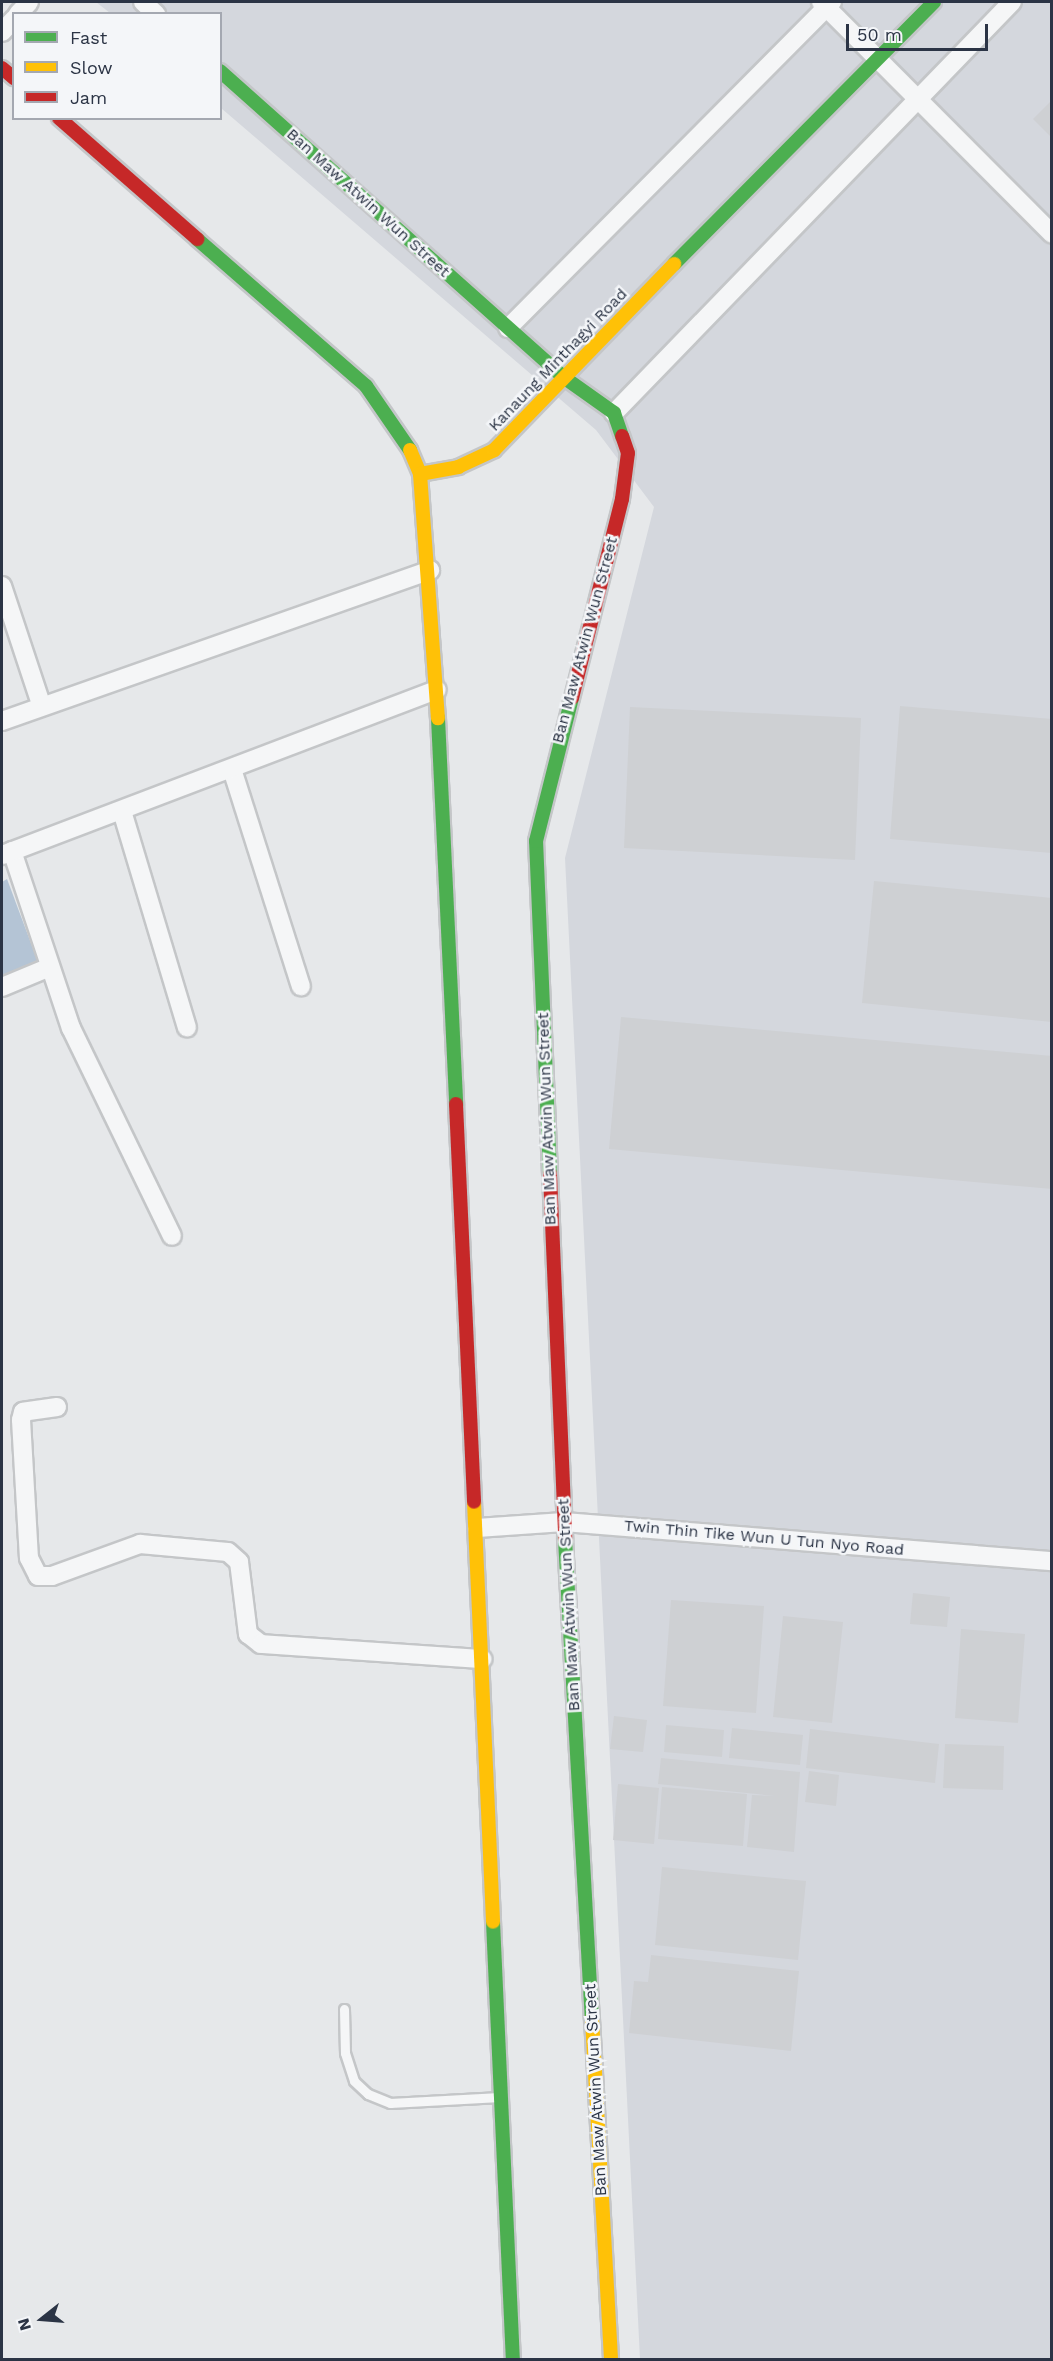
<!DOCTYPE html>
<html>
<head>
<meta charset="utf-8">
<style>
  body { margin:0 }
  #map { position:relative; width:1053px; height:2361px; overflow:hidden; background:#e6e8ea; font-family:"Work Sans",sans-serif }
  div>[style] { position:absolute }
  [style*='--x'] { left:calc(var(--x)*1px); top:calc(var(--y)*1px); width:calc(var(--w)*1px); rotate:calc(var(--a)*1deg) }
  .built>* { inset:0; background:#d4d7dd }
  .water>* { inset:0; background:#b4c4d5 }
  .building>* { inset:0; background:#ced0d3 }
  .roads { filter:drop-shadow(2px 0 #c4c6c8) drop-shadow(-2px 0 #c4c6c8) drop-shadow(0 2px #c4c6c8) drop-shadow(0 -2px #c4c6c8) }
  .lane>* { height:9px; margin:-4.5px; padding:0 4.5px; transform-origin:4.5px; border-radius:4.5px; background:#f5f6f7 }
  .street>* { height:18px; margin:-9px; padding:0 9px; transform-origin:9px; border-radius:9px; background:#f5f6f7 }
  .fast>* { height:14px; margin:-7px; padding:0 7px; transform-origin:7px; border-radius:7px; background:#4caf50 }
  .slow>* { height:14px; margin:-7px; padding:0 7px; transform-origin:7px; border-radius:7px; background:#ffc107 }
  .jam>* { height:14px; margin:-7px; padding:0 7px; transform-origin:7px; border-radius:7px; background:#c62828 }
  span { translate:-50% -50%; white-space:nowrap; text-align:center; line-height:1.15; -webkit-text-stroke:5px #f4f6f9; paint-order:stroke }
  .street-label { font-size:16px; color:#2b3445 }
  .frame { position:absolute; inset:0; border:3px solid #2b3445; pointer-events:none }
  .legend { position:absolute; left:12px; top:12px; width:210px; height:108px; box-sizing:border-box; background:#f4f6f9; border:2px solid #a4a8b1; margin:0; padding:8px 10px; list-style:none; font-size:18px; color:#2b3445 }
  .legend li { display:flex; align-items:center; gap:12px; height:30px }
  .legend b { width:30px; border:2px solid #a4a8b1 }
  .north { position:absolute; left:12px; top:2289px; width:60px; height:60px; -webkit-text-stroke:4px #f4f6f9; paint-order:stroke; rotate:253deg; font-size:16px; font-weight:700; line-height:24px; text-align:center; color:#2b3445 }
  .north::after { content:''; display:block; margin:auto; width:21px; height:27px; background:#2b3445; clip-path:polygon(50% 0,100% 100%,50% 72%,0 100%) }
  .scale { position:absolute; left:846px; top:24px; width:142px; height:27px; box-sizing:border-box; border:3px solid #2b3445; border-top:0; padding-left:8px; font-size:18px; line-height:21px; white-space:nowrap; color:#2b3445; -webkit-text-stroke:4px #f4f6f9; paint-order:stroke }
</style>
</head>
<body>
<div id="map">
  <div class="built">
    <div style="clip-path:polygon(96px 2px,1051px 2px,1051px 2359px,640px 2359px,565px 858px,654px 507px,596px 430px,221px 108px,220px 14px,110px 13px)"></div>
  </div>
  <div class="water">
    <div style="clip-path:polygon(7px 879px,38px 962px,2px 981px,2px 882px)"></div>
  </div>
  <div class="building">
    <div style="clip-path:polygon(1052px 100px,1052px 138px,1033px 119px)"></div>
    <div style="clip-path:polygon(900px 706px,1052px 719px,1052px 853px,890px 839px)"></div>
    <div style="clip-path:polygon(630px 707px,861px 718px,855px 860px,624px 848px)"></div>
    <div style="clip-path:polygon(874px 881px,1052px 898px,1052px 1022px,862px 1003px)"></div>
    <div style="clip-path:polygon(621px 1017px,1052px 1056px,1052px 1189px,609px 1149px)"></div>
    <div style="clip-path:polygon(913px 1593px,950px 1597px,947px 1627px,910px 1624px)"></div>
    <div style="clip-path:polygon(671px 1600px,764px 1606px,756px 1713px,663px 1706px)"></div>
    <div style="clip-path:polygon(783px 1616px,843px 1622px,832px 1723px,773px 1717px)"></div>
    <div style="clip-path:polygon(961px 1629px,1025px 1634px,1018px 1723px,955px 1718px)"></div>
    <div style="clip-path:polygon(614px 1716px,647px 1720px,643px 1752px,610px 1749px)"></div>
    <div style="clip-path:polygon(666px 1725px,724px 1730px,722px 1757px,664px 1752px)"></div>
    <div style="clip-path:polygon(732px 1728px,803px 1735px,800px 1765px,729px 1758px)"></div>
    <div style="clip-path:polygon(810px 1729px,939px 1744px,935px 1783px,806px 1768px)"></div>
    <div style="clip-path:polygon(945px 1744px,1004px 1746px,1003px 1790px,943px 1788px)"></div>
    <div style="clip-path:polygon(661px 1758px,800px 1772px,794px 1852px,747px 1847px,752px 1795px,775px 1796px,658px 1784px)"></div>
    <div style="clip-path:polygon(809px 1771px,839px 1775px,836px 1806px,805px 1802px)"></div>
    <div style="clip-path:polygon(618px 1784px,659px 1788px,654px 1844px,613px 1840px)"></div>
    <div style="clip-path:polygon(662px 1787px,747px 1794px,743px 1846px,658px 1839px)"></div>
    <div style="clip-path:polygon(662px 1867px,806px 1881px,798px 1960px,655px 1945px)"></div>
    <div style="clip-path:polygon(651px 1955px,799px 1971px,791px 2051px,629px 2033px,634px 1981px,648px 1982px)"></div>
  </div>
  <div class="roads">
    <div class="lane">
      <div style="--x:344;--y:2009;--w:44;--a:88.7"></div>
      <div style="--x:345;--y:2053;--w:29;--a:72"></div>
      <div style="--x:354;--y:2081;--w:19;--a:43"></div>
      <div style="--x:368;--y:2094;--w:24;--a:22"></div>
      <div style="--x:390;--y:2103;--w:110;--a:-3.1"></div>
    </div>
    <div class="street">
      <div style="--x:143;--y:2;--w:18;--a:43"></div>
      <div style="--x:821;--y:2;--w:327;--a:45.1"></div>
      <div style="--x:18;--y:14;--w:16;--a:-47"></div>
      <div style="--x:2;--y:32;--w:18;--a:-47"></div>
      <div style="--x:508;--y:328;--w:460;--a:-45.2"></div>
      <div style="--x:614;--y:413;--w:572;--a:-45.92"></div>
      <div style="--x:2;--y:586;--w:127;--a:71.7"></div>
      <div style="--x:2;--y:721;--w:454;--a:-19.4"></div>
      <div style="--x:232;--y:769;--w:228;--a:72.4"></div>
      <div style="--x:122;--y:811;--w:226;--a:73.3"></div>
      <div style="--x:12;--y:851;--w:187;--a:71.6"></div>
      <div style="--x:71;--y:1028;--w:231;--a:64.1"></div>
      <div style="--x:2;--y:855;--w:465;--a:-20.8"></div>
      <div style="--x:2;--y:987;--w:52;--a:-22.6"></div>
      <div style="--x:57;--y:1407;--w:34;--a:172"></div>
      <div style="--x:23;--y:1412;--w:8;--a:104"></div>
      <div style="--x:21;--y:1420;--w:138;--a:86.7"></div>
      <div style="--x:29;--y:1558;--w:20;--a:63"></div>
      <div style="--x:38;--y:1576;--w:14;--a:0"></div>
      <div style="--x:52;--y:1576;--w:94;--a:-20"></div>
      <div style="--x:140;--y:1544;--w:88;--a:5.2"></div>
      <div style="--x:228;--y:1552;--w:15;--a:42"></div>
      <div style="--x:239;--y:1562;--w:73;--a:82.9"></div>
      <div style="--x:248;--y:1634;--w:16;--a:38"></div>
      <div style="--x:261;--y:1644;--w:222;--a:3.9"></div>
      <div style="--x:477;--y:1528;--w:87;--a:-3.9"></div>
      <div style="--x:564;--y:1522;--w:490;--a:4.6"></div>
    </div>
    <div class="fast">
      <div style="--x:220;--y:71;--w:458;--a:41.7"></div>
      <div style="--x:562;--y:376;--w:64;--a:35.4"></div>
      <div style="--x:614;--y:413;--w:24;--a:71"></div>
      <div style="--x:197;--y:239;--w:224;--a:41"></div>
      <div style="--x:366;--y:386;--w:78;--a:55.5"></div>
      <div style="--x:674;--y:264;--w:369;--a:-45.2"></div>
      <div style="--x:438;--y:718;--w:386;--a:87.3"></div>
      <div style="--x:550;--y:1174;--w:333;--a:-92.4"></div>
      <div style="--x:536;--y:841;--w:147;--a:-75.9"></div>
      <div style="--x:565;--y:1539;--w:481;--a:86.8"></div>
      <div style="--x:493;--y:1922;--w:438;--a:87.4"></div>
    </div>
    <div class="slow">
      <div style="--x:410;--y:450;--w:26;--a:67"></div>
      <div style="--x:420;--y:474;--w:245;--a:85.8"></div>
      <div style="--x:420;--y:474;--w:39;--a:-10"></div>
      <div style="--x:458;--y:467;--w:40;--a:-25"></div>
      <div style="--x:494;--y:450;--w:259;--a:-45.9"></div>
      <div style="--x:474;--y:1502;--w:420;--a:87.4"></div>
      <div style="--x:592;--y:2019;--w:342;--a:86.8"></div>
    </div>
    <div class="jam">
      <div style="--x:2;--y:68;--w:16;--a:40"></div>
      <div style="--x:59;--y:118;--w:184;--a:41.2"></div>
      <div style="--x:572;--y:698;--w:205;--a:-75.9"></div>
      <div style="--x:622;--y:499;--w:46;--a:-82.6"></div>
      <div style="--x:628;--y:453;--w:18;--a:-109"></div>
      <div style="--x:456;--y:1104;--w:398;--a:87.4"></div>
      <div style="--x:550;--y:1174;--w:365;--a:87.6"></div>
    </div>
  </div>
  <div class="street-label">
    <span style="left:368px;top:203px;rotate:42deg">Ban Maw Atwin Wun Street</span>
    <span style="left:558px;top:360px;rotate:-46deg">Kanaung Minthagyi Road</span>
    <span style="left:585px;top:640px;rotate:-75deg">Ban Maw Atwin Wun Street</span>
    <span style="left:547px;top:1119px;rotate:-92deg">Ban Maw Atwin Wun Street</span>
    <span style="left:764px;top:1538px;rotate:5deg">Twin Thin Tike Wun U Tun Nyo Road</span>
    <span style="left:569px;top:1605px;rotate:-93deg">Ban Maw Atwin Wun Street</span>
    <span style="left:596px;top:2090px;rotate:-93deg">Ban Maw Atwin Wun Street</span>
  </div>
  <div class="frame"></div>
  <ul class="legend">
  <li><b style="height:8px;background:#4caf50"></b>Fast</li>
  <li><b style="height:8px;background:#ffc107"></b>Slow</li>
  <li><b style="height:8px;background:#c62828"></b>Jam</li>
  </ul>
  <div class="north">N</div>
  <div class="scale">50 m</div>
</div>
</body>
</html>
